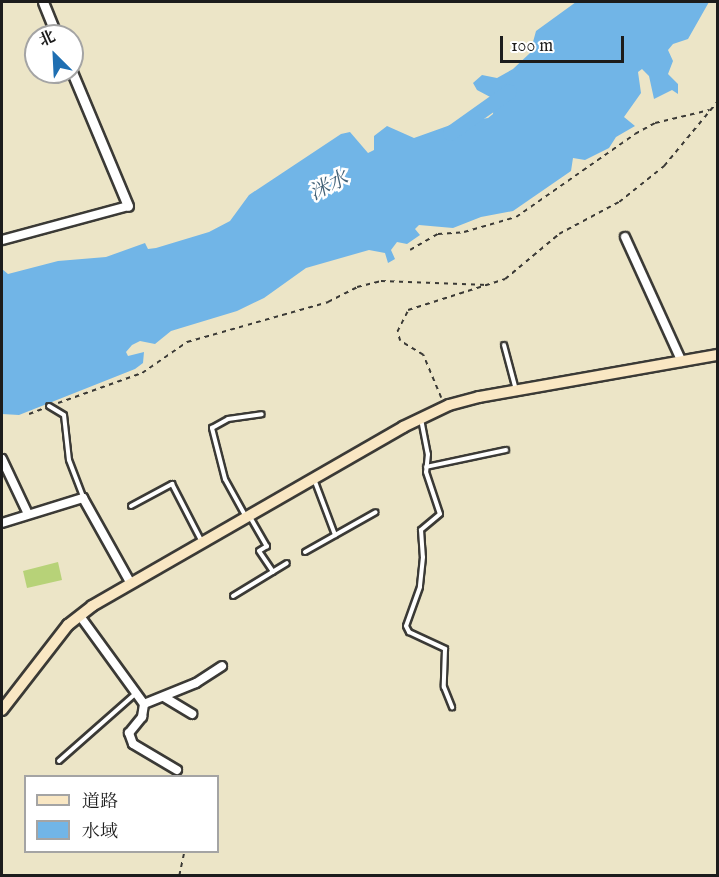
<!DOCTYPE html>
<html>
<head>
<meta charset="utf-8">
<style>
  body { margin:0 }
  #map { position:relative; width:719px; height:877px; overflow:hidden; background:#ece5c7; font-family:"IM FELL English","Noto Serif SC",serif }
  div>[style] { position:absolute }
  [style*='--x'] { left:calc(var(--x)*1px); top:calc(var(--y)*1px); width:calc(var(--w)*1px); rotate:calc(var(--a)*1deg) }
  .green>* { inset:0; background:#b7d278 }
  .water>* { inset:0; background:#71b5e7 }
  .river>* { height:15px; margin:-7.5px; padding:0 7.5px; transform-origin:7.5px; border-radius:7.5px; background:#71b5e7 }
  .path>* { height:1.5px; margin-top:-0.75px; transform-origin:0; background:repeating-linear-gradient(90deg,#3b3a36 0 4.5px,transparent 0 9px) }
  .roads { filter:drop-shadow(2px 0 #3b3a36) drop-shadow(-2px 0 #3b3a36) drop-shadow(0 2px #3b3a36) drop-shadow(0 -2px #3b3a36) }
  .service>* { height:4px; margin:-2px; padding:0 2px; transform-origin:2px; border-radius:2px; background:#fff }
  .minor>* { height:8px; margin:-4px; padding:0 4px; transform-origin:4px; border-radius:4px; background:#fff }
  .tertiary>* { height:9px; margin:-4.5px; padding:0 4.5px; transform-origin:4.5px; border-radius:4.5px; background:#fff }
  .secondary>* { height:10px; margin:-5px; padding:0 5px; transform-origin:5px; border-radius:5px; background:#f9e7c3 }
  span { translate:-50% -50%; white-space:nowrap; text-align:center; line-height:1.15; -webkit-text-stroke:5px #fff; paint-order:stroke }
  .water-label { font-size:20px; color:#426177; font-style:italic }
  .frame { position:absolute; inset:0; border:3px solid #1c1c1c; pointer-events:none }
  .legend { position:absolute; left:24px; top:775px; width:195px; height:78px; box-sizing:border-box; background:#fff; border:2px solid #a4a4a4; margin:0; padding:8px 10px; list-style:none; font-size:18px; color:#1c1c1c }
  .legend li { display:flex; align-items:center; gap:12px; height:30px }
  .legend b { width:30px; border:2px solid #a4a4a4 }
  .north { position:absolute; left:24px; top:24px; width:60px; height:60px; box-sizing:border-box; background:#fff; border:2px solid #a4a4a4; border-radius:50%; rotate:336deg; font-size:16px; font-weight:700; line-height:24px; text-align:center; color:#1c1c1c }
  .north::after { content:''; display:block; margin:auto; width:21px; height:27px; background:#1f6fb2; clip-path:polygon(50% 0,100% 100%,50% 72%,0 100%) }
  .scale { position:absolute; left:500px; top:36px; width:124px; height:27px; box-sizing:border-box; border:3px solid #1c1c1c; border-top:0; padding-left:8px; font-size:18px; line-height:21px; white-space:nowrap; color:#1c1c1c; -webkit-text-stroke:4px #fff; paint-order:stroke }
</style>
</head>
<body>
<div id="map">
  <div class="green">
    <div style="clip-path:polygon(58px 562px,62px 580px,27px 588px,23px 571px)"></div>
  </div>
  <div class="water">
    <div style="clip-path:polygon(576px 2px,709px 2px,688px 39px,673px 44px,668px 50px,673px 61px,668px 74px,678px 84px,678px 94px,672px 90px,654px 99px,649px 76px,642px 69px,638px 72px,641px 93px,624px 117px,635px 126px,616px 137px,609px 148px,585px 160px,573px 158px,571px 171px,513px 211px,481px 217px,453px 228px,419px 225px,415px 229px,420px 235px,407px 244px,397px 242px,391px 250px,395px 259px,388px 263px,385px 253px,369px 250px,306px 268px,264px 298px,237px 311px,171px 331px,155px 344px,140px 341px,132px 345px,126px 352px,128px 356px,144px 352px,143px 363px,135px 369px,19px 415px,2px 414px,2px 269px,8px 274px,58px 261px,106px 257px,145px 243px,148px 249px,156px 248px,209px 232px,230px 221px,249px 195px,341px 134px,350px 132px,368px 153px,374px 150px,374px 136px,387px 126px,414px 138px,456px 123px,488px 118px,493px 114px,494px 99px,477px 90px,473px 83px,482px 75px,497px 78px,513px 69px,530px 53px,536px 31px)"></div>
  </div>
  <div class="river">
    <div style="--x:450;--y:133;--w:72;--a:-35.4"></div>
  </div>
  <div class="path">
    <div style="--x:410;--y:250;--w:32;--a:-30"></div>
    <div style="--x:438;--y:234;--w:26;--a:-4"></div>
    <div style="--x:464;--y:232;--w:54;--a:-16.1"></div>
    <div style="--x:516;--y:217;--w:145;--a:-34.9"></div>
    <div style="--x:635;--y:134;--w:23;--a:-29"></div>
    <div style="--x:655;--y:123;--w:56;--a:-13.5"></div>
    <div style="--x:441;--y:398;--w:47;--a:-112.7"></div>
    <div style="--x:423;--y:355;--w:27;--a:-149"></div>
    <div style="--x:400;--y:341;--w:9;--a:-108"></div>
    <div style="--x:397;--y:332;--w:25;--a:-63"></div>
    <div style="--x:408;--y:310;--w:102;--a:-17.7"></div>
    <div style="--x:505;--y:279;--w:70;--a:-39.8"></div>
    <div style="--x:559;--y:234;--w:68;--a:-28.1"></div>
    <div style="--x:619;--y:202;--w:58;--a:-38.7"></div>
    <div style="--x:664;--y:166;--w:85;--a:-50.3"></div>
    <div style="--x:58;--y:403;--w:89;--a:-19.7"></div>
    <div style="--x:142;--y:373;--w:55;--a:-34.6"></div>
    <div style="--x:187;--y:342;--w:147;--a:-15.8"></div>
    <div style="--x:328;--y:302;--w:33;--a:-27"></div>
    <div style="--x:357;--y:287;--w:25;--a:-14"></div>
    <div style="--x:381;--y:281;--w:107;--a:2.1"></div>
    <div style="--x:29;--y:414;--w:14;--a:-21"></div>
    <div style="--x:179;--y:876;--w:25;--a:-78"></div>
  </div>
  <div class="roads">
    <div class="service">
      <div style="--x:504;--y:345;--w:47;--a:75.1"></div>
      <div style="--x:49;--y:406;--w:17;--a:31"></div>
      <div style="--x:64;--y:415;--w:45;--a:83.7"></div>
      <div style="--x:69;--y:460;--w:40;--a:69"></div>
      <div style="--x:421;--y:419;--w:36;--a:79"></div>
      <div style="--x:428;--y:454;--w:18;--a:96"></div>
      <div style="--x:426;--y:472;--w:44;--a:71.6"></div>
      <div style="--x:440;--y:514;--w:25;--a:140"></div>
      <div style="--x:421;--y:530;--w:27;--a:86"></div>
      <div style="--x:423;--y:557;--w:30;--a:96"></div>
      <div style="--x:420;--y:587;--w:41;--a:109.7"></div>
      <div style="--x:406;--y:626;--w:7;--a:63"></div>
      <div style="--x:409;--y:632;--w:40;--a:25"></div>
      <div style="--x:445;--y:649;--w:38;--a:92"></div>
      <div style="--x:444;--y:687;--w:22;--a:68"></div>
      <div style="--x:426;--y:467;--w:82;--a:-12"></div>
      <div style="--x:314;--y:479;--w:60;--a:69.4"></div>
      <div style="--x:131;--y:506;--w:47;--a:-28.2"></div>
      <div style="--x:172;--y:484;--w:65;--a:62.7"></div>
      <div style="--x:246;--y:517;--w:43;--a:-118.9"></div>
      <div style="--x:225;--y:479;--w:53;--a:-104.3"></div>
      <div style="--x:212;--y:428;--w:18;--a:-29"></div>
      <div style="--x:228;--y:419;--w:34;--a:-8"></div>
      <div style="--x:250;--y:517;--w:34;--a:60"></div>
      <div style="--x:267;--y:546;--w:9;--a:148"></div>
      <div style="--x:259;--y:551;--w:25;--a:56"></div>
      <div style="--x:305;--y:552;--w:81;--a:-29.4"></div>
      <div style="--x:233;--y:596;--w:63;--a:-31.4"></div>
      <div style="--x:59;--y:761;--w:101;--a:-41.4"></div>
    </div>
    <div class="minor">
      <div style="--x:625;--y:237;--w:137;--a:65.5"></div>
      <div style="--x:2;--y:240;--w:131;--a:-15.1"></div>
      <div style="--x:2;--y:459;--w:61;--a:64.7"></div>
      <div style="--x:2;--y:523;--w:85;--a:-17.2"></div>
      <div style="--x:83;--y:498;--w:98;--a:60.8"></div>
      <div style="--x:80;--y:616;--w:109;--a:54"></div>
      <div style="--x:164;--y:697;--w:33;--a:31"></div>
      <div style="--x:177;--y:770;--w:51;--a:-149.4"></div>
      <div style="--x:133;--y:744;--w:12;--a:-110"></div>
      <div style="--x:129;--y:733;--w:21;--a:-51"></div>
      <div style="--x:142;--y:717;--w:13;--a:-81"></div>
      <div style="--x:144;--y:704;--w:56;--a:-22"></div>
      <div style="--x:196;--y:683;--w:31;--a:-33"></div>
    </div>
    <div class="tertiary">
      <div style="--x:43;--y:2;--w:37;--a:68"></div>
      <div style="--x:72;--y:72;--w:145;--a:67.3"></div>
    </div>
    <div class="secondary">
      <div style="--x:2;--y:710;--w:108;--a:-52.2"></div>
      <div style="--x:68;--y:625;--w:31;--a:-38"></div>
      <div style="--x:92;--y:606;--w:359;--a:-29.9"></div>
      <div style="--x:403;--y:427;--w:51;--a:-25.6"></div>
      <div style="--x:449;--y:405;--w:31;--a:-15"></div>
      <div style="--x:479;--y:397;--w:243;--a:-10"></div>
    </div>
  </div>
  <div class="water-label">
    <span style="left:329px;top:186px;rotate:-27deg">洣水</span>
  </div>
  <div class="frame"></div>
  <ul class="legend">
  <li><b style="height:8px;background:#f9e7c3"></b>道路</li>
  <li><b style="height:16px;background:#71b5e7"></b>水域</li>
  </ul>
  <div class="north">北</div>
  <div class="scale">100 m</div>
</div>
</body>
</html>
